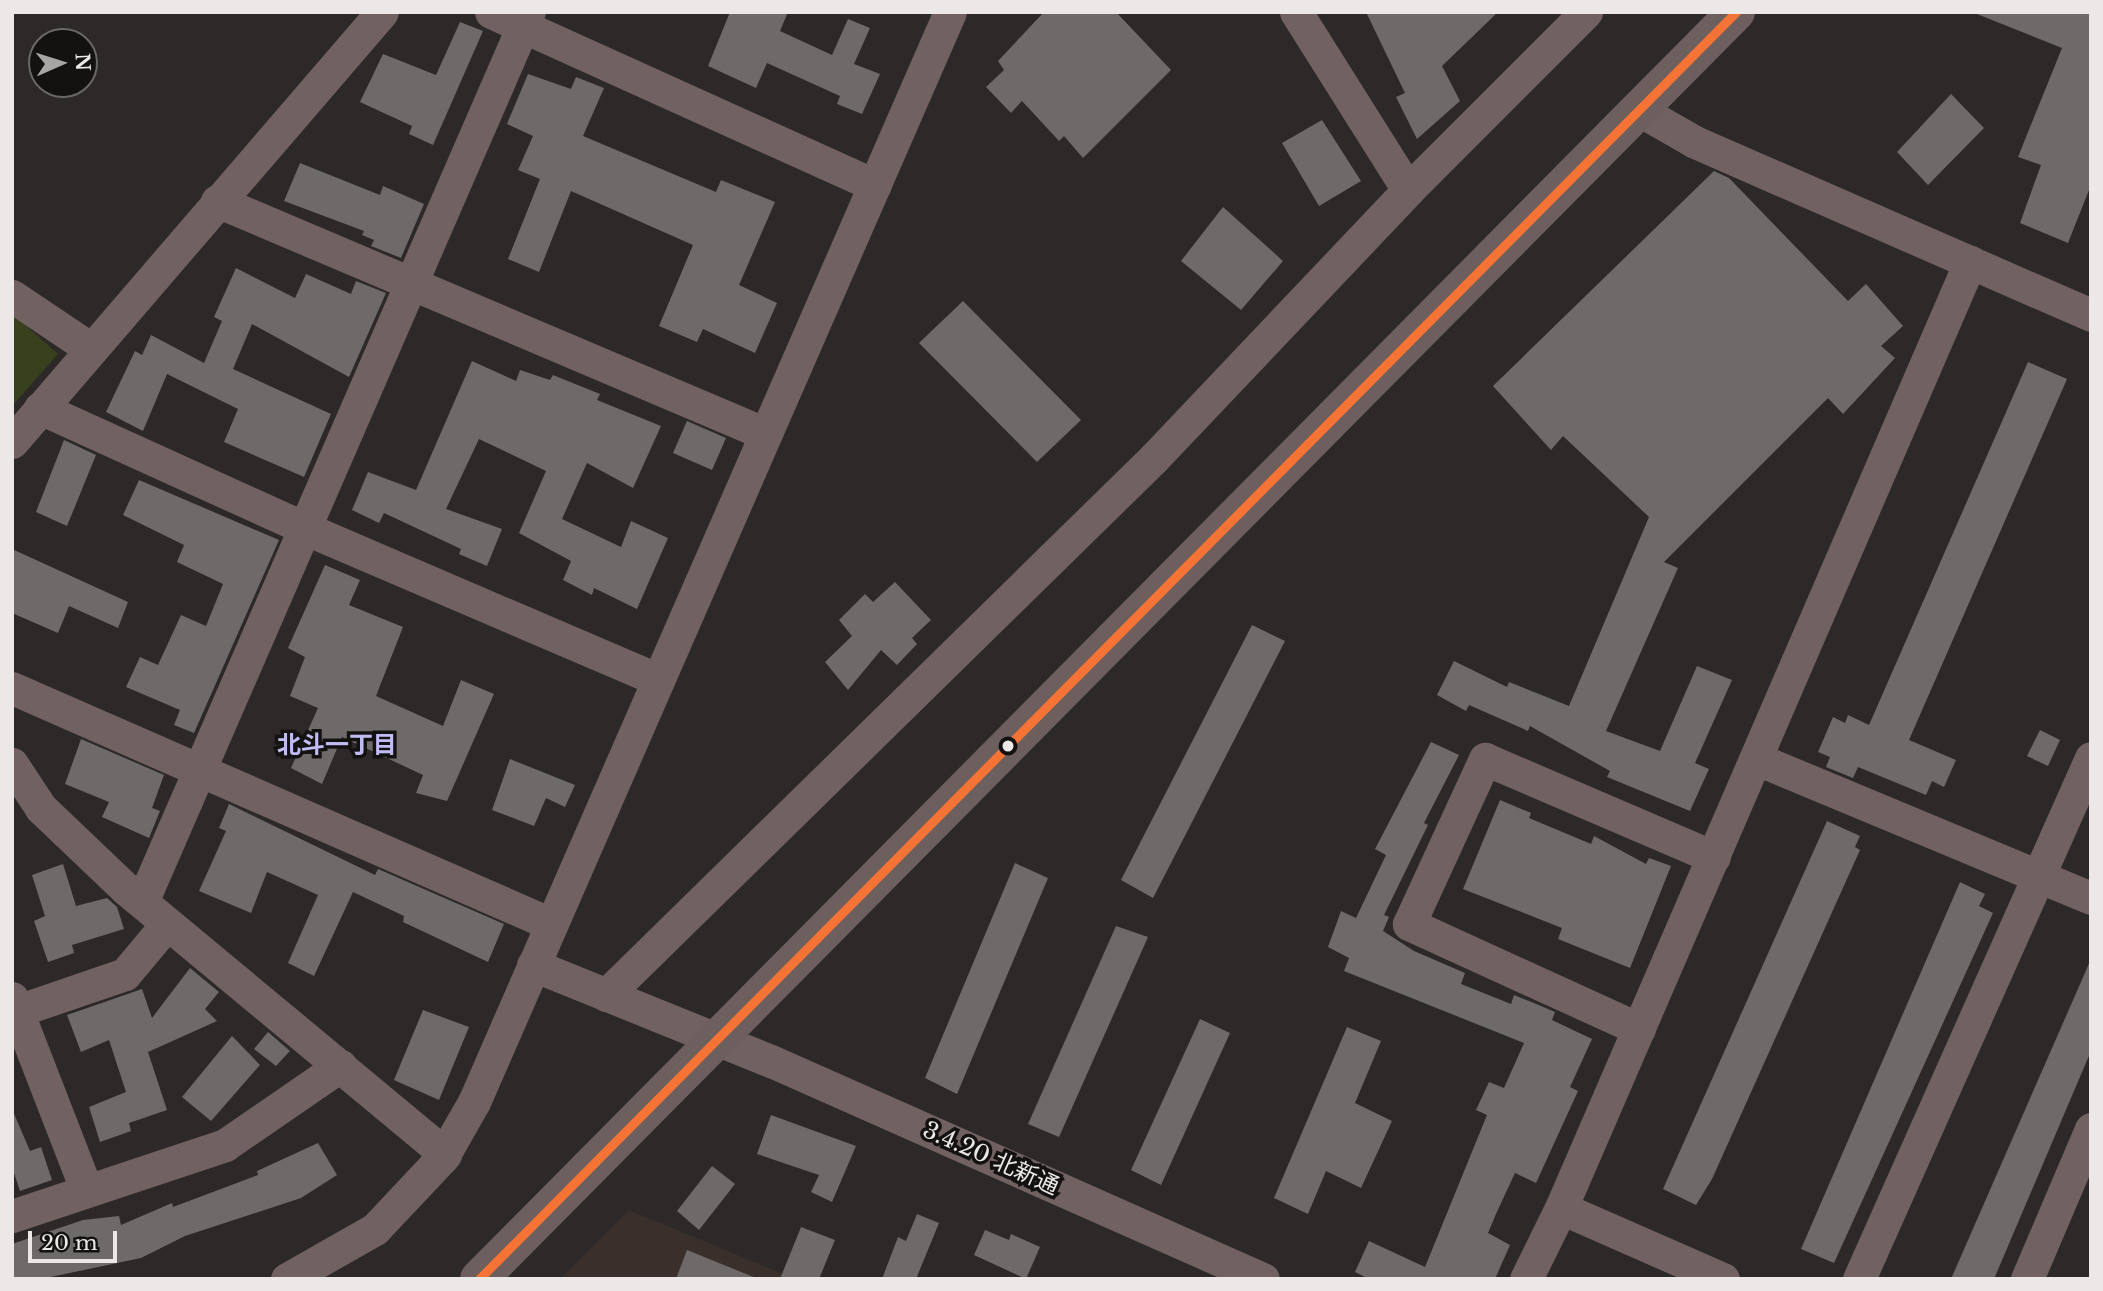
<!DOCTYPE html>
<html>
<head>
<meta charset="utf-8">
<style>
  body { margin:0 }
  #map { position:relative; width:2103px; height:1291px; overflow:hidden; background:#2c2928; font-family:"Libre Baskerville","Noto Sans JP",serif }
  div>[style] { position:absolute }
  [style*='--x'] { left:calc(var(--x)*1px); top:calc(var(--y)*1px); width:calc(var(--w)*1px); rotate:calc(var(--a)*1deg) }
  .built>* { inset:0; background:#3a2f2b }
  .green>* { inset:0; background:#38401d }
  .building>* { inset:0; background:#6d6a69 }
  .minor>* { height:33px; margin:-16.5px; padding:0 16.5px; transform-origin:16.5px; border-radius:16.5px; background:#716160 }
  .highway>* { height:38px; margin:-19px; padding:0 19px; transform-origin:19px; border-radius:19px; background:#6c5f5e }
  .bus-1>* { height:9px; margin:-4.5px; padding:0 4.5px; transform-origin:4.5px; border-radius:4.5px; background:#f57335 }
  .dots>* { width:19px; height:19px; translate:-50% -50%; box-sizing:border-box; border:4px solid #141211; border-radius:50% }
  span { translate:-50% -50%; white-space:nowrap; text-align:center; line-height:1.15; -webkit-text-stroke:7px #141211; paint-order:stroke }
  .street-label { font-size:23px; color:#ece8e7 }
  .neighbourhood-label { font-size:24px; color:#c1bcf5; font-weight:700 }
  .frame { position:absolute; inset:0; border:14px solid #ece8e7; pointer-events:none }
  .north { position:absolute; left:28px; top:28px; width:70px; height:70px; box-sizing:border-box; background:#141211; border:2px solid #6a6867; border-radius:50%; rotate:87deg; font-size:19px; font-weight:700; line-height:28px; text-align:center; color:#ece8e7 }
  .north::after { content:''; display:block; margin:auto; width:24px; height:32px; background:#a9a5a4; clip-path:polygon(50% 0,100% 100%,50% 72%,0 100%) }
  .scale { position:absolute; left:28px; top:1231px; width:89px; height:32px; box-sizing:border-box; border:4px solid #ece8e7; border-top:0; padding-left:9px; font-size:21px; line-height:24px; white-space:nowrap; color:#ece8e7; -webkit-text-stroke:5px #141211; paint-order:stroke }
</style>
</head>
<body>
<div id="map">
  <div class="built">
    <div style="clip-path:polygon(629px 1210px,795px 1279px,560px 1279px)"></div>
  </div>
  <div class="green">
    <div style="clip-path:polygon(12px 313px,58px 354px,12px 406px)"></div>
  </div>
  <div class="building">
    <div style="clip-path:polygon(730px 12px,788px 12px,780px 31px,832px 55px,848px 19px,870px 28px,854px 64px,880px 74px,862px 114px,837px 104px,840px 96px,767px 63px,756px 88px,708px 66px)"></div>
    <div style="clip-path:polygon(1044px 12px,1116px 12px,1171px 70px,1083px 158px,1064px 136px,1059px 141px,1022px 101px,1011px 113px,986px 87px,1004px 70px,998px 61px)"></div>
    <div style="clip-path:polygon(1366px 12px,1498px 12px,1442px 66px,1460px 101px,1417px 139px,1396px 97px,1405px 93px)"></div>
    <div style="clip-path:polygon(1972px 12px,2091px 12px,2091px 185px,2068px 243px,2020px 223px,2041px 165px,2018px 157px,2062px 48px)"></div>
    <div style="clip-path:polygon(460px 22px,483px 31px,433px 145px,409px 134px,412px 126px,360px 102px,383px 54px,436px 75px)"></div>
    <div style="clip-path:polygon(528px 74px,571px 89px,576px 77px,604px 88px,583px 136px,716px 192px,721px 180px,775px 202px,739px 285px,777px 303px,755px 353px,703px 329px,697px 342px,659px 326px,693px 245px,571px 191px,539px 272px,508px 259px,540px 179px,518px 170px,533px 136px,507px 124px)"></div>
    <div style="clip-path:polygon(1951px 94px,1984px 128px,1928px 185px,1897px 152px)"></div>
    <div style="clip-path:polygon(1322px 120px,1361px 181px,1319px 206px,1282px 143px)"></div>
    <div style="clip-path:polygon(300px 163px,380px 195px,383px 186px,424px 204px,401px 258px,371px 246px,374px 240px,362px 235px,364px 231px,284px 201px)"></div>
    <div style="clip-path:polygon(1714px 171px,1729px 178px,1848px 301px,1866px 284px,1903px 326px,1881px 346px,1895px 358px,1843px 414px,1828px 398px,1664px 562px,1678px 568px,1606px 731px,1660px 751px,1697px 666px,1732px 680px,1695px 763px,1709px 769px,1690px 811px,1607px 777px,1610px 771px,1530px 726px,1528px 731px,1469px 705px,1466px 711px,1437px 695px,1454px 661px,1507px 687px,1509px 682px,1569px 706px,1649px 517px,1563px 436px,1551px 450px,1493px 386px)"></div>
    <div style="clip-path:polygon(1223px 207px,1283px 261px,1241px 310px,1181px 261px)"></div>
    <div style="clip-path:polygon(236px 268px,295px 298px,306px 274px,351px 294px,356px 281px,386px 293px,349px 377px,252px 324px,233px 369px,331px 414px,304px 477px,224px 442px,238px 409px,167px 374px,143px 431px,106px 412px,135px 351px,142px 355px,151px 335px,204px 363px,222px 321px,214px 317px)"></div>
    <div style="clip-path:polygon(963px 301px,1081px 420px,1037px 462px,919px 343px)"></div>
    <div style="clip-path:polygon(472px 361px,516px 381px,520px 370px,550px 380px,553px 375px,600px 394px,597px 400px,661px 426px,633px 488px,587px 463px,562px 519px,621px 547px,631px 521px,668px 538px,637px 609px,594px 588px,592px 595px,563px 580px,571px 561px,519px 533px,546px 471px,479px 439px,446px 509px,502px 529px,487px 566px,459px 554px,461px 549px,384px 513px,379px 523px,352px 510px,368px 472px,416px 490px)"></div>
    <div style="clip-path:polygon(2028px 362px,2067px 379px,1909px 740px,1956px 760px,1944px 787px,1932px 781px,1926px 795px,1858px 767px,1853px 778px,1826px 767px,1830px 757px,1818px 752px,1833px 717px,1845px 723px,1848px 715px,1869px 725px)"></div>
    <div style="clip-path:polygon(687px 421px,726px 438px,712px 470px,673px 453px)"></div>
    <div style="clip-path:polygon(64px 440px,96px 455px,67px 526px,36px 512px)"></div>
    <div style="clip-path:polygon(139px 480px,279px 540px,194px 733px,174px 725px,180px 710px,126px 687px,140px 657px,158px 665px,181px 615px,206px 626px,223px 584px,177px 562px,184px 545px,123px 515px)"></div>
    <div style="clip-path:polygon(12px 549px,128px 602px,118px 628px,69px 606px,58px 633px,12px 613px)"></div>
    <div style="clip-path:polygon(325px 565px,360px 580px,349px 605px,403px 627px,376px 696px,443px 726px,461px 680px,494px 694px,447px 801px,416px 793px,423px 775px,342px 737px,322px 784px,291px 768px,318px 708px,290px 696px,305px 657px,288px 648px)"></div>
    <div style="clip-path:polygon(895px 582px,931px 620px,912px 638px,917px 644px,897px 665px,881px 650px,848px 690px,825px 662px,852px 636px,839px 620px,865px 594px,873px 602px)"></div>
    <div style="clip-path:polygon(1252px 625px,1285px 641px,1153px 898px,1121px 880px)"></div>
    <div style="clip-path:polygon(2040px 730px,2060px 740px,2048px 766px,2027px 756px)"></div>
    <div style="clip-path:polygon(81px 739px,164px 775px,152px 808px,160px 811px,149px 838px,102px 817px,109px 802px,65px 784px)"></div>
    <div style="clip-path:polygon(1431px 742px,1459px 755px,1424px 823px,1428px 825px,1384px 915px,1389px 917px,1383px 931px,1414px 951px,1465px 973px,1461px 984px,1511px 1004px,1514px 995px,1541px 1006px,1555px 1012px,1552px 1020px,1592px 1039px,1570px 1087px,1578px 1091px,1536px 1183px,1515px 1173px,1496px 1214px,1488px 1233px,1510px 1245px,1495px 1279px,1369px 1279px,1355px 1272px,1369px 1241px,1425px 1267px,1487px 1115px,1476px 1110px,1489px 1082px,1504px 1088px,1524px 1043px,1344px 971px,1349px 958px,1328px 947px,1341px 911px,1356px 918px,1386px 855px,1375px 849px)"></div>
    <div style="clip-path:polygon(510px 759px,575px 785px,565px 807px,546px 798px,534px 826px,492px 810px)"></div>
    <div style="clip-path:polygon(1500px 800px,1531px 813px,1529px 818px,1591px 844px,1594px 836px,1646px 864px,1649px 858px,1671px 866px,1630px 968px,1558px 939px,1562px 928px,1463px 889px)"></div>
    <div style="clip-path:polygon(229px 804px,375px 875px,378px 869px,504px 924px,488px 962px,403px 922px,404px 916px,353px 892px,314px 976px,288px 963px,318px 895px,267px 872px,251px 913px,199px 891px,226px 831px,219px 828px)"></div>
    <div style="clip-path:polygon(1827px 821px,1860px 836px,1855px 847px,1860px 850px,1712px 1179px,1696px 1205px,1663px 1189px)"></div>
    <div style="clip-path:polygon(1015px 863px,1048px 878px,957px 1094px,925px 1078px)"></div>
    <div style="clip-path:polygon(63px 864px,76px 906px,107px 898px,117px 907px,124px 929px,72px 945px,74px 953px,48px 962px,34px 921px,45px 916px,32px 875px)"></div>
    <div style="clip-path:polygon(1960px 882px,1985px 894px,1979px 906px,1993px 913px,1834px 1263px,1801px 1249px)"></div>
    <div style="clip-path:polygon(1116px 926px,1148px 937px,1059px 1137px,1028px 1124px)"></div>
    <div style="clip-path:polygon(2091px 959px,2091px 1051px,1994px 1279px,1951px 1279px)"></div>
    <div style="clip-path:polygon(190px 968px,219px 992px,205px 1009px,217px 1021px,148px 1052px,167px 1110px,129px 1123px,131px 1131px,100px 1142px,89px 1107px,126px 1092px,109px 1040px,81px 1052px,67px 1015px,142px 989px,152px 1018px)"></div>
    <div style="clip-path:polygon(423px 1010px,469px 1027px,439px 1100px,394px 1080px)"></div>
    <div style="clip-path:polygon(1200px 1019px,1230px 1033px,1161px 1185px,1131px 1170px)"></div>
    <div style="clip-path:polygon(1347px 1027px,1381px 1041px,1355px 1103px,1392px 1121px,1361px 1188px,1326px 1171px,1308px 1214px,1274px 1198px)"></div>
    <div style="clip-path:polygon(268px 1032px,290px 1051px,276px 1066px,254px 1049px)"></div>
    <div style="clip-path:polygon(232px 1036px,260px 1065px,211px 1121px,182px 1097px)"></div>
    <div style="clip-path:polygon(12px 1109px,30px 1151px,41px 1147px,52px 1180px,20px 1191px,12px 1167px)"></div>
    <div style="clip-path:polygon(771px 1115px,856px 1146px,832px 1202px,811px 1192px,819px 1175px,757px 1154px)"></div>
    <div style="clip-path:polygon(318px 1143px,337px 1175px,301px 1198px,185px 1236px,141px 1258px,41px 1279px,12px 1279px,12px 1244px,83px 1220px,119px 1216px,121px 1225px,172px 1203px,173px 1207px,258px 1175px,257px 1171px)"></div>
    <div style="clip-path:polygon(712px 1166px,735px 1184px,699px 1230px,677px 1211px)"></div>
    <div style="clip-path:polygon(917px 1214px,939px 1223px,916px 1279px,882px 1279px,898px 1237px,906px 1241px)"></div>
    <div style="clip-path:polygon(801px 1227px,835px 1240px,819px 1279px,780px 1279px)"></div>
    <div style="clip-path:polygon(985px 1230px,1009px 1240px,1011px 1234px,1040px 1247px,1026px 1279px,974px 1255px)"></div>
    <div style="clip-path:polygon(687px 1250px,756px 1278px,755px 1279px,676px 1279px)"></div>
  </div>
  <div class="minor">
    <div style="--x:491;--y:12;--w:421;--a:24.3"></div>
    <div style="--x:1296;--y:12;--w:210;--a:57.8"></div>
    <div style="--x:1639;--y:110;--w:64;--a:29.7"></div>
    <div style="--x:1695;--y:142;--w:432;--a:23.6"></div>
    <div style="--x:217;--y:201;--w:596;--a:23"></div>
    <div style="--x:12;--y:296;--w:95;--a:33.9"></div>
    <div style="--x:40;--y:408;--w:290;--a:24.4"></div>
    <div style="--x:304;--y:528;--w:385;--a:23.2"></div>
    <div style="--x:12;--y:442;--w:567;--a:-49.29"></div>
    <div style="--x:12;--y:688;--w:588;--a:23.65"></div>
    <div style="--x:1757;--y:759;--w:362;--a:22.6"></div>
    <div style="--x:12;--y:764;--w:53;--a:56.6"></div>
    <div style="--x:41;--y:808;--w:117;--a:43.6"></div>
    <div style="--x:126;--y:889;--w:415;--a:39.7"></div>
    <div style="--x:142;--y:902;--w:970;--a:-66.5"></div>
    <div style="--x:533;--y:965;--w:257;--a:22"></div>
    <div style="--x:771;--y:1061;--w:538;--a:23.9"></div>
    <div style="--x:606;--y:995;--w:767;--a:-44.42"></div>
    <div style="--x:1154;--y:458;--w:369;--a:-46.5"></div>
    <div style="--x:1408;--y:190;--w:252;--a:-45"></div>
    <div style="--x:12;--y:998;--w:207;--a:68.8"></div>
    <div style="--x:17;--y:1011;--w:114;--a:-18.9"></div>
    <div style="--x:125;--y:974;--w:65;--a:-50"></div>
    <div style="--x:1639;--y:1029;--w:253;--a:-155.5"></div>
    <div style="--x:1409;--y:924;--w:182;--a:-65.3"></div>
    <div style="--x:1485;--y:759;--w:249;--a:23.2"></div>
    <div style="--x:1561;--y:1208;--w:177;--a:23.7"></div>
    <div style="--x:12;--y:1216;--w:225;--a:-18.4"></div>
    <div style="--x:225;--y:1145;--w:140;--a:-34.5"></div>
    <div style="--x:287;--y:1279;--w:101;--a:-29.6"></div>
    <div style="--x:375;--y:1229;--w:98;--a:-46.7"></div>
    <div style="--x:442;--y:1158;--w:64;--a:-60.3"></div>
    <div style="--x:474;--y:1102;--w:1189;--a:-66.41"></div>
    <div style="--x:1526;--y:1279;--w:79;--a:-63.8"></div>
    <div style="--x:1561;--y:1208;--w:1031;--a:-66.62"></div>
    <div style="--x:1859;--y:1279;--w:570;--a:-66"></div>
    <div style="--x:2027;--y:1279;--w:163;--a:-66.9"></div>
  </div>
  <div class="highway">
    <div style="--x:479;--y:1279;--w:1785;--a:-45.23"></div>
  </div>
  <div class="bus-1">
    <div style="--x:479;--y:1279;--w:1785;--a:-45.23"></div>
  </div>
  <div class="dots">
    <div style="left:1008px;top:746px;background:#ece8e7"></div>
  </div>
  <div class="street-label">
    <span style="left:991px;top:1158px;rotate:24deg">3.4.20 北新通</span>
  </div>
  <div class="neighbourhood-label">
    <span style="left:337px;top:745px">北斗一丁目</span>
  </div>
  <div class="frame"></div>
  <div class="north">N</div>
  <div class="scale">20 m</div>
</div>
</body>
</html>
